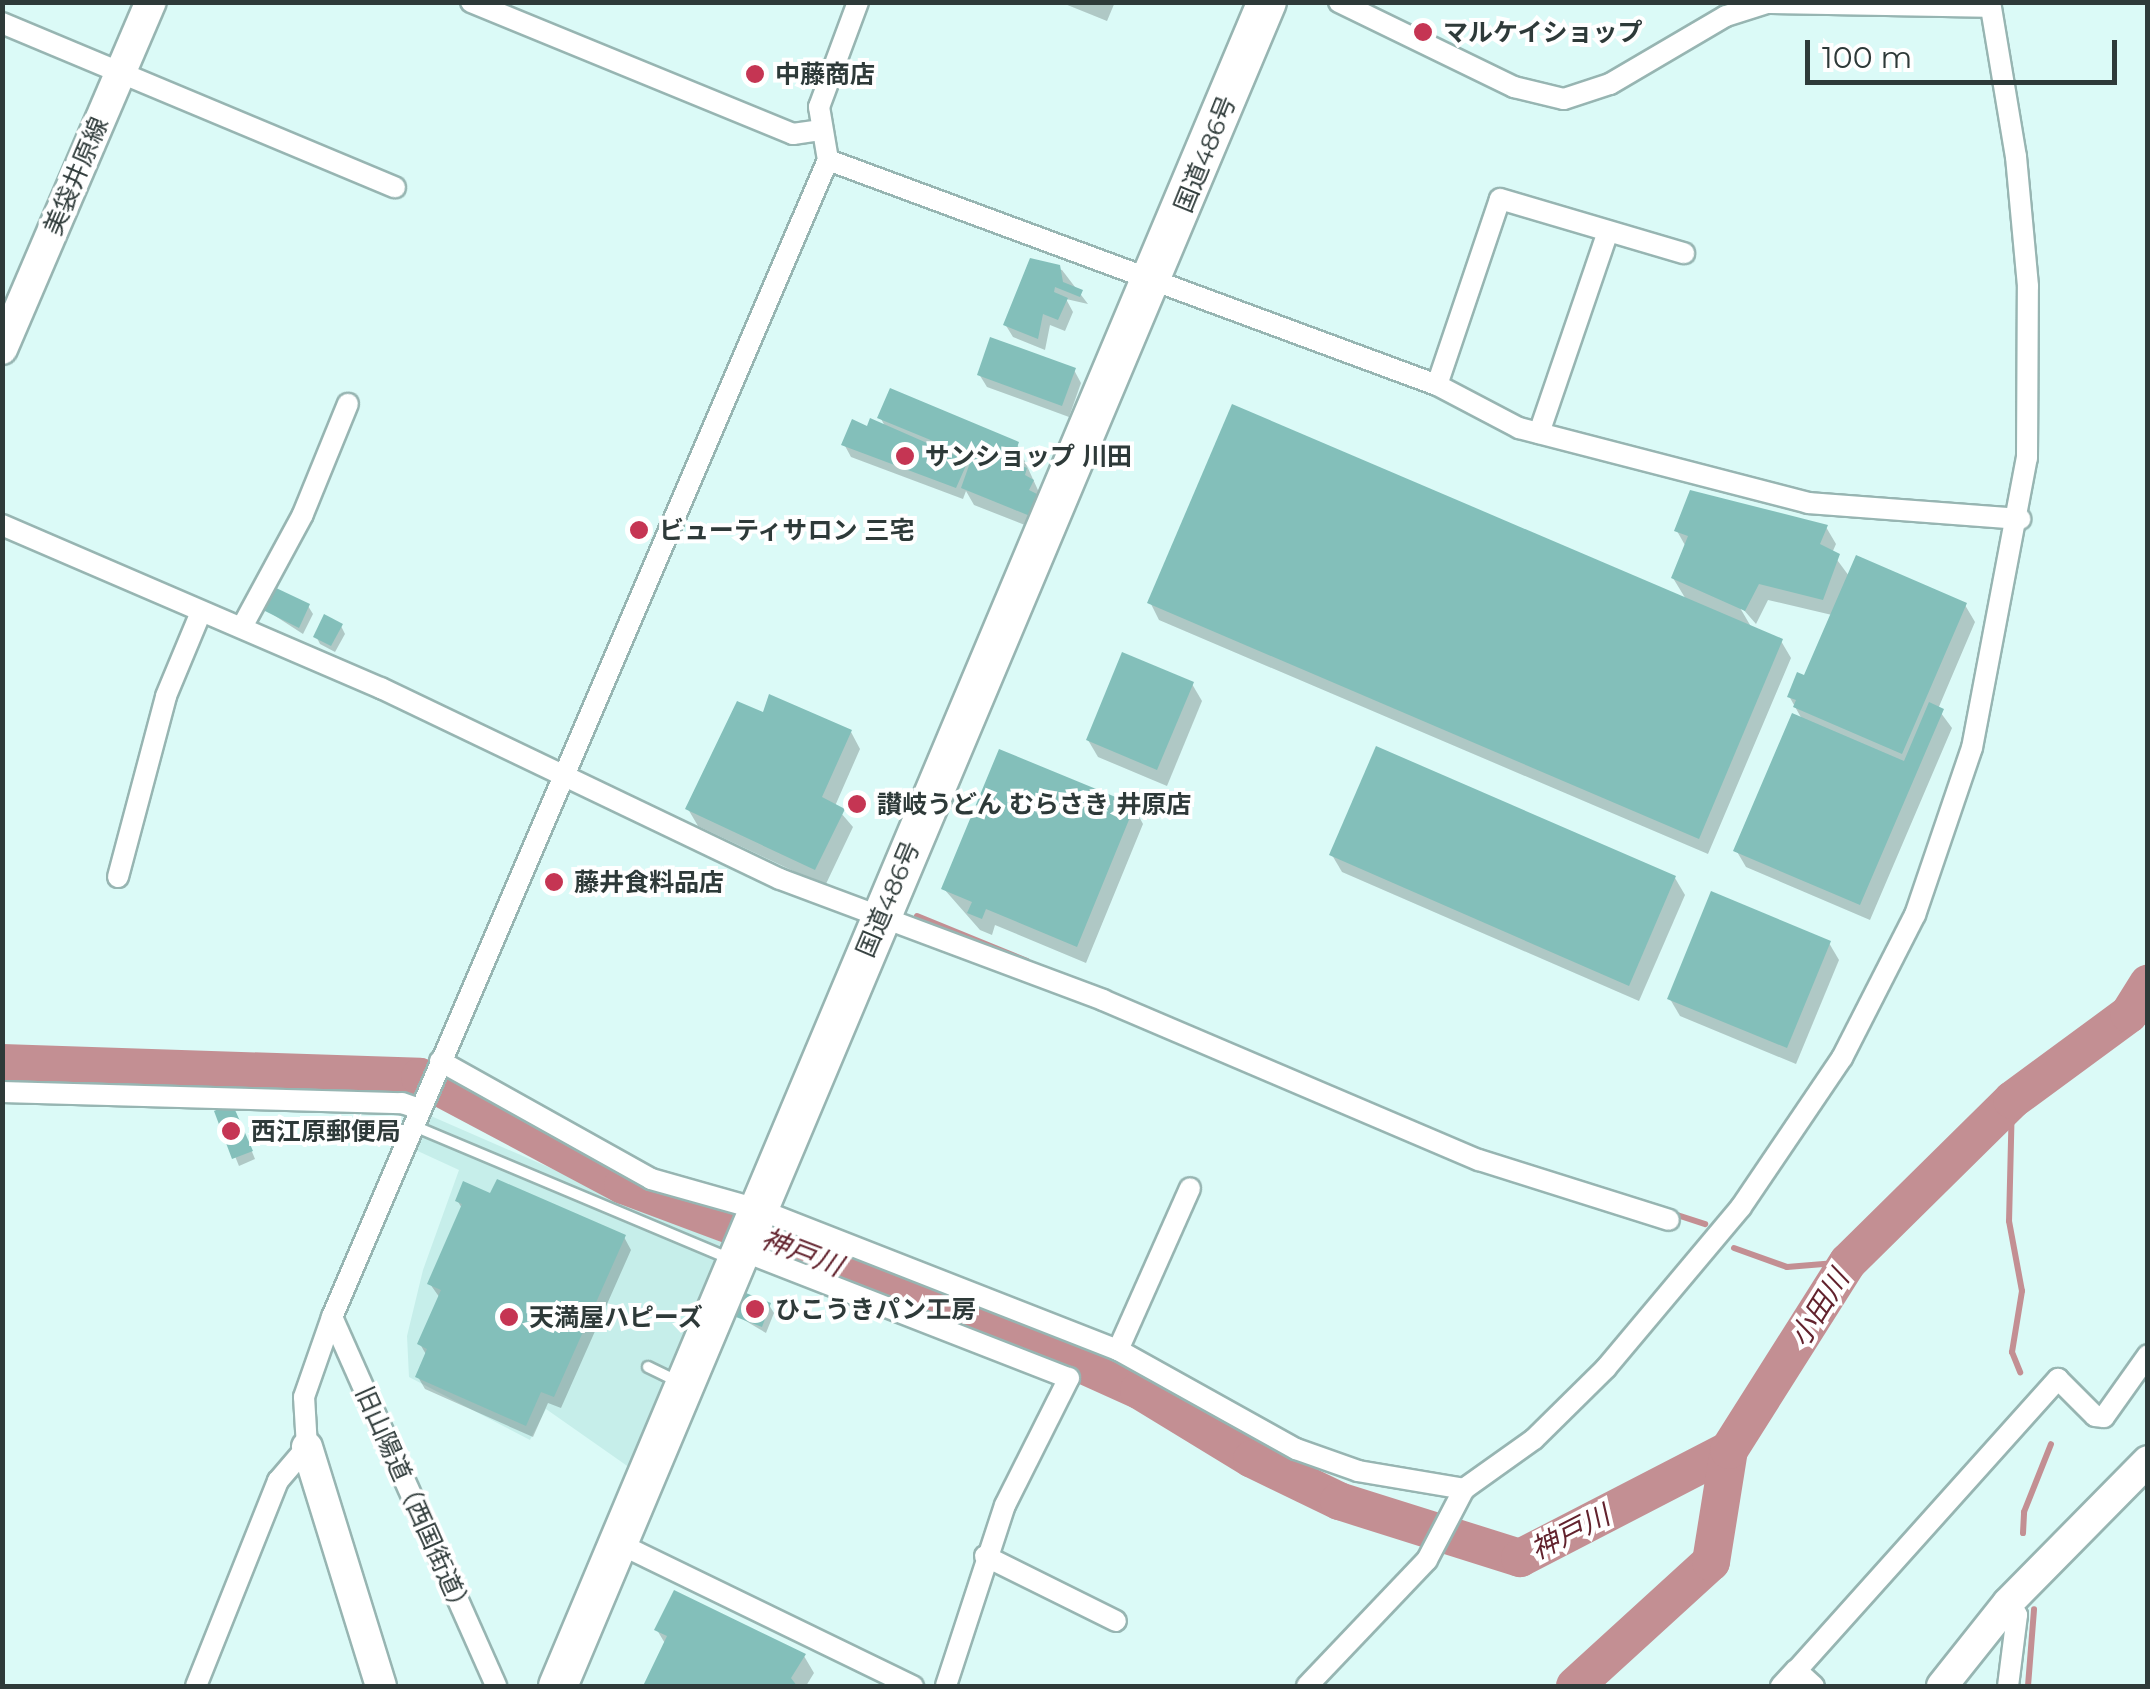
<!DOCTYPE html>
<html>
<head>
<meta charset="utf-8">
<style>
  body { margin:0 }
  #map { position:relative; width:2150px; height:1689px; overflow:hidden; background:#dbfaf7; font-family:Montserrat,"Noto Sans JP",sans-serif }
  div>[style] { position:absolute }
  [style*='--x'] { left:calc(var(--x)*1px); top:calc(var(--y)*1px); width:calc(var(--w)*1px); rotate:calc(var(--a)*1deg) }
  .built>* { inset:0; background:#c6eeea }
  .shadow>* { inset:0; background:#0003 }
  .stream>* { height:6px; margin:-3px; padding:0 3px; transform-origin:3px; border-radius:3px; background:#c38f93 }
  .river>* { height:38px; margin:-19px; padding:0 19px; transform-origin:19px; border-radius:19px; background:#c38f93 }
  .building>* { inset:0; background:#83bfba }
  .roads { filter:drop-shadow(2px 0 #97b5b2) drop-shadow(-2px 0 #97b5b2) drop-shadow(0 2px #97b5b2) drop-shadow(0 -2px #97b5b2) }
  .lane>* { height:10px; margin:-5px; padding:0 5px; transform-origin:5px; border-radius:5px; background:#fff }
  .street>* { height:20px; margin:-10px; padding:0 10px; transform-origin:10px; border-radius:10px; background:#fff }
  .secondary>* { height:30px; margin:-15px; padding:0 15px; transform-origin:15px; border-radius:15px; background:#fff }
  .highway>* { height:38px; margin:-19px; padding:0 19px; transform-origin:19px; border-radius:19px; background:#fff }
  .dots>* { width:28px; height:28px; translate:-50% -50%; box-sizing:border-box; border:5px solid #fff; border-radius:50% }
  span { translate:-50% -50%; white-space:nowrap; text-align:center; line-height:1.15; -webkit-text-stroke:8px #fff; paint-order:stroke }
  .poi-label { font-size:25px; color:#2e3a39; font-weight:700 }
  .left { translate:0 -50%; text-align:left }
  .street-label { font-size:25px; color:#2e3a39 }
  .water-label { font-size:28px; color:#62222d; font-style:italic }
  .frame { position:absolute; inset:0; border:5px solid #2e3a39; pointer-events:none }
  .scale { position:absolute; left:1805px; top:40px; width:312px; height:45px; box-sizing:border-box; border:5px solid #2e3a39; border-top:0; padding-left:12px; font-size:30px; line-height:35px; white-space:nowrap; color:#2e3a39; -webkit-text-stroke:8px #fff; paint-order:stroke }
</style>
</head>
<body>
<div id="map">
  <div class="built">
    <div style="clip-path:polygon(424px 1113px,730px 1246px,633px 1470px,546px 1409px,530px 1440px,409px 1377px,407px 1336px,423px 1270px,459px 1170px,409px 1147px)"></div>
  </div>
  <div class="shadow">
    <div style="clip-path:polygon(1060px 2px,1115px 2px,1107px 21px)"></div>
    <div style="clip-path:polygon(1031px 261px,1062px 270px,1088px 304px,1066px 299px,1073px 312px,1065px 331px,1050px 325px,1045px 350px,1013px 337px,1005px 324px)"></div>
    <div style="clip-path:polygon(1074px 370px,1081px 383px,1069px 417px,987px 387px,979px 374px)"></div>
    <div style="clip-path:polygon(880px 417px,1017px 444px,1042px 499px,1040px 531px,974px 505px,966px 491px,963px 499px,851px 457px,844px 444px,868px 429px,886px 428px)"></div>
    <div style="clip-path:polygon(1826px 527px,1836px 544px,1832px 553px,1849px 576px,1965px 605px,1975px 622px,1938px 709px,1952px 728px,1870px 920px,1746px 867px,1736px 850px,1803px 721px,1789px 696px,1805px 678px,1832px 615px,1768px 600px,1756px 624px,1736px 601px,1753px 630px,1781px 641px,1791px 658px,1708px 854px,1159px 620px,1150px 602px,1687px 601px,1673px 578px,1686px 547px,1677px 531px)"></div>
    <div style="clip-path:polygon(308px 606px,313px 614px,303px 634px,266px 610px)"></div>
    <div style="clip-path:polygon(341px 626px,345px 634px,335px 652px,320px 644px,316px 636px)"></div>
    <div style="clip-path:polygon(1192px 684px,1202px 701px,1167px 786px,1098px 757px,1088px 740px)"></div>
    <div style="clip-path:polygon(851px 732px,860px 749px,835px 806px,853px 827px,825px 886px,698px 826px,688px 809px)"></div>
    <div style="clip-path:polygon(1134px 807px,1143px 824px,1086px 963px,995px 925px,992px 935px,980px 930px,944px 889px)"></div>
    <div style="clip-path:polygon(1332px 855px,1675px 878px,1685px 895px,1639px 1001px,1342px 872px)"></div>
    <div style="clip-path:polygon(1829px 943px,1839px 960px,1796px 1064px,1680px 1016px,1670px 999px)"></div>
    <div style="clip-path:polygon(217px 1112px,236px 1113px,255px 1159px,239px 1166px)"></div>
    <div style="clip-path:polygon(492px 1196px,624px 1237px,631px 1250px,561px 1408px,548px 1403px,533px 1437px,425px 1389px,418px 1377px,427px 1356px,420px 1344px,440px 1298px,430px 1284px,463px 1210px,457px 1200px)"></div>
    <div style="clip-path:polygon(769px 1305px,774px 1313px,766px 1333px,739px 1317px)"></div>
    <div style="clip-path:polygon(657px 1630px,804px 1656px,814px 1673px,806px 1686px,646px 1686px,666px 1645px)"></div>
  </div>
  <div class="stream">
    <div style="--x:917;--y:916;--w:119;--a:22.2"></div>
    <div style="--x:2012;--y:1100;--w:121;--a:91.4"></div>
    <div style="--x:2009;--y:1221;--w:71;--a:79.5"></div>
    <div style="--x:2022;--y:1291;--w:62;--a:99.3"></div>
    <div style="--x:2012;--y:1352;--w:22;--a:68"></div>
    <div style="--x:1671;--y:1213;--w:36;--a:18"></div>
    <div style="--x:1734;--y:1248;--w:56;--a:19.7"></div>
    <div style="--x:1787;--y:1267;--w:61;--a:-4.7"></div>
    <div style="--x:2023;--y:1533;--w:21;--a:-87"></div>
    <div style="--x:2024;--y:1512;--w:73;--a:-68.3"></div>
    <div style="--x:2028;--y:1686;--w:77;--a:-85.5"></div>
  </div>
  <div class="river">
    <div style="--x:2;--y:1063;--w:418;--a:1.9"></div>
    <div style="--x:420;--y:1077;--w:230;--a:28"></div>
    <div style="--x:623;--y:1185;--w:388;--a:20.5"></div>
    <div style="--x:986;--y:1321;--w:168;--a:24.3"></div>
    <div style="--x:1139;--y:1390;--w:132;--a:31.4"></div>
    <div style="--x:1252;--y:1459;--w:97;--a:25.8"></div>
    <div style="--x:1339;--y:1501;--w:190;--a:17.5"></div>
    <div style="--x:1520;--y:1558;--w:235;--a:-27.3"></div>
    <div style="--x:1575;--y:1686;--w:184;--a:-42.4"></div>
    <div style="--x:1711;--y:1562;--w:113;--a:-80.9"></div>
    <div style="--x:1729;--y:1450;--w:222;--a:-57.7"></div>
    <div style="--x:1848;--y:1262;--w:231;--a:-44.6"></div>
    <div style="--x:2012;--y:1100;--w:145;--a:-36.3"></div>
    <div style="--x:2129;--y:1014;--w:36;--a:-58"></div>
  </div>
  <div class="building">
    <div style="clip-path:polygon(1030px 258px,1060px 265px,1063px 282px,1083px 290px,1080px 297px,1055px 287px,1054px 292px,1068px 298px,1058px 320px,1043px 314px,1038px 339px,1003px 325px)"></div>
    <div style="clip-path:polygon(990px 337px,1076px 368px,1062px 406px,977px 375px)"></div>
    <div style="clip-path:polygon(890px 388px,1019px 442px,1012px 462px,1027px 468px,1025px 475px,1034px 480px,1029px 490px,1039px 495px,1030px 516px,961px 488px,972px 457px,877px 418px)"></div>
    <div style="clip-path:polygon(1232px 404px,1783px 639px,1699px 839px,1147px 603px)"></div>
    <div style="clip-path:polygon(870px 418px,968px 461px,956px 488px,841px 445px,852px 419px,867px 426px)"></div>
    <div style="clip-path:polygon(1690px 490px,1828px 525px,1820px 544px,1840px 554px,1823px 600px,1759px 584px,1745px 611px,1671px 578px,1688px 536px,1674px 531px)"></div>
    <div style="clip-path:polygon(1856px 555px,1967px 603px,1902px 754px,1793px 707px,1796px 700px,1787px 697px,1797px 672px,1804px 675px)"></div>
    <div style="clip-path:polygon(274px 587px,310px 604px,299px 628px,263px 610px)"></div>
    <div style="clip-path:polygon(324px 614px,343px 624px,331px 646px,313px 637px)"></div>
    <div style="clip-path:polygon(1122px 652px,1194px 682px,1157px 770px,1086px 740px)"></div>
    <div style="clip-path:polygon(769px 694px,852px 730px,822px 797px,845px 809px,815px 870px,685px 809px,737px 701px,763px 712px)"></div>
    <div style="clip-path:polygon(1929px 702px,1944px 709px,1860px 905px,1733px 851px,1792px 713px,1904px 761px)"></div>
    <div style="clip-path:polygon(1376px 746px,1676px 876px,1629px 986px,1329px 855px)"></div>
    <div style="clip-path:polygon(999px 749px,1135px 805px,1077px 947px,986px 909px,982px 919px,967px 913px,972px 902px,941px 889px)"></div>
    <div style="clip-path:polygon(1711px 891px,1831px 941px,1787px 1048px,1667px 999px)"></div>
    <div style="clip-path:polygon(232px 1103px,253px 1151px,232px 1159px,214px 1111px)"></div>
    <div style="clip-path:polygon(497px 1179px,626px 1235px,554px 1397px,541px 1392px,526px 1426px,415px 1377px,427px 1349px,417px 1344px,441px 1290px,427px 1284px,462px 1204px,455px 1201px,463px 1181px,490px 1193px)"></div>
    <div style="clip-path:polygon(746px 1293px,771px 1303px,762px 1327px,736px 1317px)"></div>
    <div style="clip-path:polygon(674px 1590px,806px 1654px,791px 1678px,797px 1686px,643px 1686px,667px 1636px,654px 1630px)"></div>
  </div>
  <div class="roads">
    <div class="lane">
      <div style="--x:414;--y:1126;--w:343;--a:22.8"></div>
      <div style="--x:648;--y:1367;--w:34;--a:26"></div>
    </div>
    <div class="street">
      <div style="--x:471;--y:2;--w:348;--a:22.3"></div>
      <div style="--x:793;--y:134;--w:29;--a:-8"></div>
      <div style="--x:1339;--y:2;--w:195;--a:25.9"></div>
      <div style="--x:1514;--y:87;--w:51;--a:13.5"></div>
      <div style="--x:1564;--y:99;--w:48;--a:-18.1"></div>
      <div style="--x:1610;--y:84;--w:134;--a:-30.4"></div>
      <div style="--x:1726;--y:16;--w:43;--a:-17.6"></div>
      <div style="--x:1767;--y:3;--w:223;--a:1"></div>
      <div style="--x:2;--y:23;--w:426;--a:22.7"></div>
      <div style="--x:828;--y:160;--w:649;--a:20.28"></div>
      <div style="--x:1437;--y:385;--w:93;--a:27.7"></div>
      <div style="--x:1519;--y:428;--w:299;--a:14.5"></div>
      <div style="--x:1808;--y:503;--w:213;--a:4.3"></div>
      <div style="--x:1437;--y:385;--w:196;--a:-71.3"></div>
      <div style="--x:1500;--y:199;--w:192;--a:16.4"></div>
      <div style="--x:1539;--y:433;--w:213;--a:-71.1"></div>
      <div style="--x:2;--y:525;--w:413;--a:23.3"></div>
      <div style="--x:381;--y:688;--w:442;--a:25.6"></div>
      <div style="--x:780;--y:879;--w:345;--a:20.5"></div>
      <div style="--x:1103;--y:1000;--w:409;--a:23.1"></div>
      <div style="--x:1479;--y:1160;--w:199;--a:17.5"></div>
      <div style="--x:242;--y:627;--w:128;--a:-61.6"></div>
      <div style="--x:303;--y:514;--w:119;--a:-67.8"></div>
      <div style="--x:118;--y:877;--w:187;--a:-75.1"></div>
      <div style="--x:166;--y:696;--w:91;--a:-67.4"></div>
      <div style="--x:440;--y:1061;--w:242;--a:29.2"></div>
      <div style="--x:651;--y:1179;--w:111;--a:15.7"></div>
      <div style="--x:758;--y:1209;--w:387;--a:21.4"></div>
      <div style="--x:1118;--y:1350;--w:204;--a:29.1"></div>
      <div style="--x:1296;--y:1449;--w:66;--a:19.5"></div>
      <div style="--x:1358;--y:1471;--w:108;--a:9.6"></div>
      <div style="--x:2;--y:1092;--w:400;--a:1.6"></div>
      <div style="--x:402;--y:1103;--w:18;--a:19"></div>
      <div style="--x:740;--y:1250;--w:353;--a:21.3"></div>
      <div style="--x:1069;--y:1378;--w:142;--a:116.7"></div>
      <div style="--x:1005;--y:1505;--w:190;--a:108.1"></div>
      <div style="--x:332;--y:1317;--w:404;--a:66"></div>
      <div style="--x:1118;--y:1350;--w:177;--a:-66"></div>
      <div style="--x:618;--y:1543;--w:328;--a:25.9"></div>
      <div style="--x:985;--y:1556;--w:146;--a:26.4"></div>
      <div style="--x:2008;--y:1603;--w:15;--a:53"></div>
      <div style="--x:2017;--y:1615;--w:72;--a:97.2"></div>
      <div style="--x:1795;--y:1672;--w:394;--a:-48.1"></div>
      <div style="--x:2058;--y:1379;--w:52;--a:45"></div>
      <div style="--x:2095;--y:1416;--w:9;--a:6"></div>
      <div style="--x:2104;--y:1417;--w:76;--a:-54.6"></div>
      <div style="--x:196;--y:1686;--w:221;--a:-68.2"></div>
      <div style="--x:278;--y:1481;--w:45;--a:-49.5"></div>
      <div style="--x:307;--y:1447;--w:50;--a:-93.4"></div>
      <div style="--x:304;--y:1397;--w:85;--a:-70.7"></div>
      <div style="--x:332;--y:1317;--w:1259;--a:-66.8"></div>
      <div style="--x:828;--y:160;--w:54;--a:-99.6"></div>
      <div style="--x:819;--y:107;--w:112;--a:-69.6"></div>
      <div style="--x:1307;--y:1686;--w:174;--a:-46.4"></div>
      <div style="--x:1427;--y:1560;--w:80;--a:-62.5"></div>
      <div style="--x:1464;--y:1489;--w:86;--a:-35.5"></div>
      <div style="--x:1534;--y:1439;--w:101;--a:-44.6"></div>
      <div style="--x:1606;--y:1368;--w:210;--a:-50"></div>
      <div style="--x:1741;--y:1207;--w:180;--a:-55.9"></div>
      <div style="--x:1842;--y:1058;--w:161;--a:-63"></div>
      <div style="--x:1915;--y:915;--w:176;--a:-71.2"></div>
      <div style="--x:1972;--y:748;--w:295;--a:-79.3"></div>
      <div style="--x:2027;--y:458;--w:172;--a:-89.7"></div>
      <div style="--x:2028;--y:286;--w:130;--a:-95.3"></div>
      <div style="--x:2016;--y:157;--w:157;--a:-99.5"></div>
      <div style="--x:1781;--y:1686;--w:22;--a:-47"></div>
      <div style="--x:1796;--y:1670;--w:24;--a:42"></div>
    </div>
    <div class="secondary">
      <div style="--x:2;--y:349;--w:378;--a:-66.8"></div>
      <div style="--x:307;--y:1447;--w:250;--a:72.8"></div>
      <div style="--x:1942;--y:1686;--w:106;--a:-51.5"></div>
      <div style="--x:2008;--y:1603;--w:199;--a:-45.4"></div>
    </div>
    <div class="highway">
      <div style="--x:558;--y:1686;--w:1827;--a:-67.17"></div>
    </div>
  </div>
  <div class="dots">
    <div style="left:1423px;top:32px;background:#c53553"></div>
    <div style="left:755px;top:74px;background:#c53553"></div>
    <div style="left:905px;top:456px;background:#c53553"></div>
    <div style="left:639px;top:530px;background:#c53553"></div>
    <div style="left:857px;top:804px;background:#c53553"></div>
    <div style="left:554px;top:882px;background:#c53553"></div>
    <div style="left:231px;top:1131px;background:#c53553"></div>
    <div style="left:755px;top:1309px;background:#c53553"></div>
    <div style="left:509px;top:1317px;background:#c53553"></div>
  </div>
  <div class="poi-label">
    <span class="left" style="left:1443px;top:32px">マルケイショップ</span>
    <span class="left" style="left:775px;top:74px">中藤商店</span>
    <span class="left" style="left:925px;top:456px">サンショップ 川田</span>
    <span class="left" style="left:659px;top:530px">ビューティサロン 三宅</span>
    <span class="left" style="left:877px;top:804px">讃岐うどん むらさき 井原店</span>
    <span class="left" style="left:574px;top:882px">藤井食料品店</span>
    <span class="left" style="left:251px;top:1131px">西江原郵便局</span>
    <span class="left" style="left:775px;top:1309px">ひこうきパン工房</span>
    <span class="left" style="left:529px;top:1317px">天満屋ハピーズ</span>
  </div>
  <div class="street-label">
    <span style="left:1205px;top:154px;rotate:-68deg">国道486号</span>
    <span style="left:76px;top:176px;rotate:-67deg">美袋井原線</span>
    <span style="left:888px;top:899px;rotate:-67deg">国道486号</span>
    <span style="left:414px;top:1502px;rotate:66deg">旧山陽道（西国街道）</span>
  </div>
  <div class="water-label">
    <span style="left:802px;top:1252px;rotate:21deg">神戸川</span>
    <span style="left:1819px;top:1308px;rotate:-58deg">小田川</span>
    <span style="left:1570px;top:1532px;rotate:-27deg">神戸川</span>
  </div>
  <div class="frame"></div>
  <div class="scale">100 m</div>
</div>
</body>
</html>
